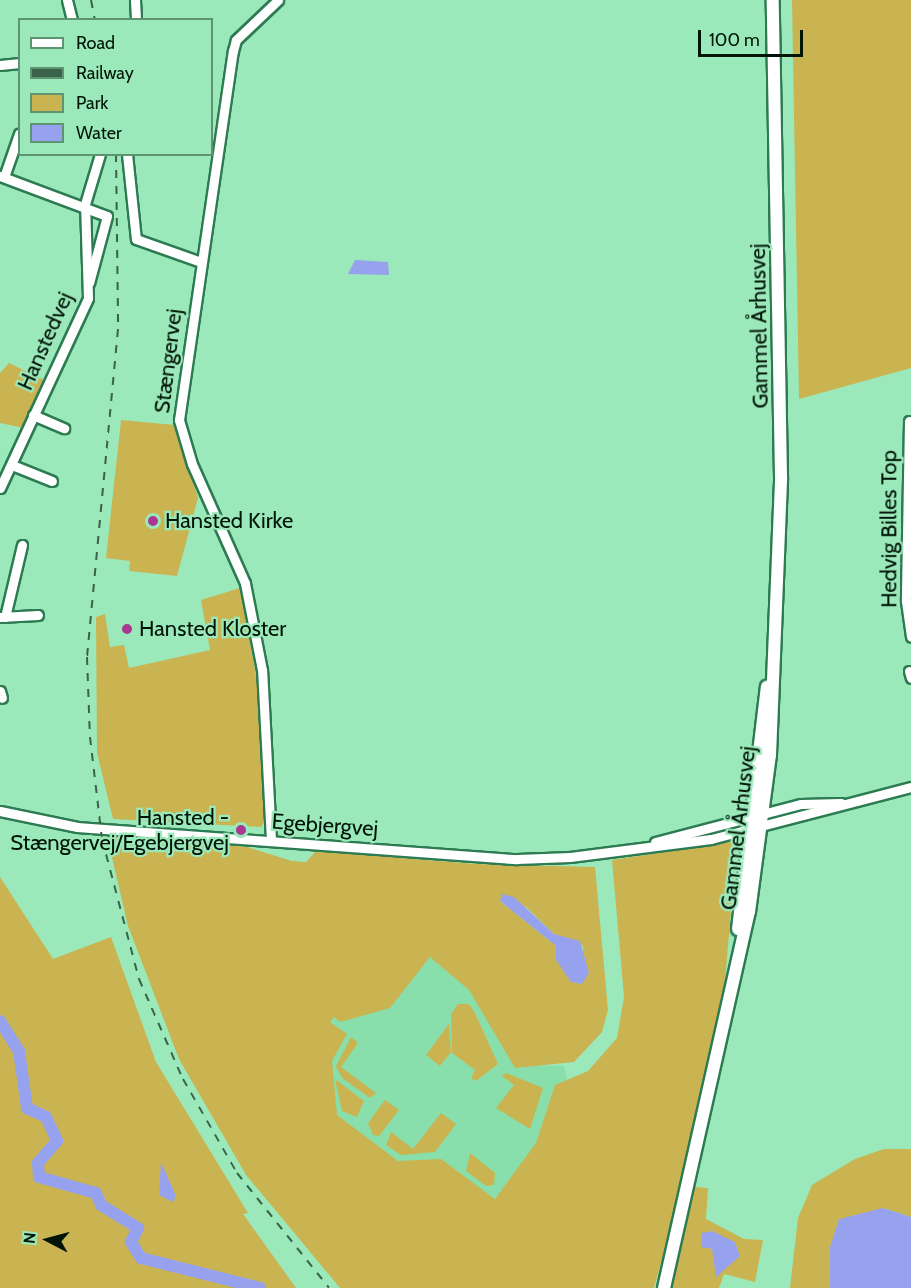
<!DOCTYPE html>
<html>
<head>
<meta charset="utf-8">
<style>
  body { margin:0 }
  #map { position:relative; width:911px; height:1288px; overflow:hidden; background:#9be9ba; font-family:Cabin,sans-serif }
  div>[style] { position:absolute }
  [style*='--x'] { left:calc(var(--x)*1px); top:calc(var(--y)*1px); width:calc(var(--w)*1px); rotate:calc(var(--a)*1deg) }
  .built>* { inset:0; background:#88dfab }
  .green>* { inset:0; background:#cab451 }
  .water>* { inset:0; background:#97a2ef }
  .river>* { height:12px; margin:-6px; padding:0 6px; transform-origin:6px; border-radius:6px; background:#97a2ef }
  .roads { filter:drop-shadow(2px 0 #2c7b52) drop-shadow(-2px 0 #2c7b52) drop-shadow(0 2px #2c7b52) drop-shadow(0 -2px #2c7b52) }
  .minor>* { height:9px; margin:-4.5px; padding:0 4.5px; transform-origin:4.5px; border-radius:4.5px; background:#fff }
  .major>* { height:12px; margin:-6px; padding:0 6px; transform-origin:6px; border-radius:6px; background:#fff }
  .rail>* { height:2px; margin-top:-1px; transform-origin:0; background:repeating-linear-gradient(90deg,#396248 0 8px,transparent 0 16px) }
  .dots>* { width:16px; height:16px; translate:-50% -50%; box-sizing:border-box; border:3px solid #9be9ba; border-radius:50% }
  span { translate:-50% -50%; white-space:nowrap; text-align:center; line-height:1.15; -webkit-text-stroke:4.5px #9be9ba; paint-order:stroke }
  .street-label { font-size:22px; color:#001407 }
  .poi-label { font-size:22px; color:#001407 }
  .left { translate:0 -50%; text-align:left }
  .right { translate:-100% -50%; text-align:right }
  .legend { position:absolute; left:18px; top:18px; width:195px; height:138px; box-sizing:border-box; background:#9be9ba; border:2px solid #5d9472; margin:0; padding:8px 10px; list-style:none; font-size:18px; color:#001407 }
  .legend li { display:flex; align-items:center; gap:12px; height:30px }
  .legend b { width:30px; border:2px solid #5d9472 }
  .north { position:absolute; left:18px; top:1210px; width:60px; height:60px; -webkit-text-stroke:4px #9be9ba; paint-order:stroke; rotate:276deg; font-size:16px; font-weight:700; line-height:24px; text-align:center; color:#001407 }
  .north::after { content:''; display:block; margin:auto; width:21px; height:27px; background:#001407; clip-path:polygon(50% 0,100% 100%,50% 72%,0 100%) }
  .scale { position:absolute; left:698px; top:30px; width:105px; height:27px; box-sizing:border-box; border:3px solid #001407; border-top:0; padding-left:8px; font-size:18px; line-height:21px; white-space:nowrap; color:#001407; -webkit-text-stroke:4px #9be9ba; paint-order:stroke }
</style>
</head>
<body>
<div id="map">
  <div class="built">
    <div style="clip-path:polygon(444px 945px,523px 1065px,564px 1066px,572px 1098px,506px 1218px,394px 1168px,328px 1123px,220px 972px)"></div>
  </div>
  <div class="green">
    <div style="clip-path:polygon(792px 0,911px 0,911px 368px,799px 399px)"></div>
    <div style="clip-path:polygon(9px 363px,44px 380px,24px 428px,0 423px,0 373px)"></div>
    <div style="clip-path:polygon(121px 420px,175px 425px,198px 498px,177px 576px,129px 571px,130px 561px,106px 558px)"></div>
    <div style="clip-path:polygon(240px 588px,257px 681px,265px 821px,261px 827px,113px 819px,97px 753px,96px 617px,105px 614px,110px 647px,124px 645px,129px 668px,210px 650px,201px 600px)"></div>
    <div style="clip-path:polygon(evenodd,106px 832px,247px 847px,292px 861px,306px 862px,316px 851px,476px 864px,595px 867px,608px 1010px,602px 1032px,574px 1062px,515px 1068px,469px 990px,430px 957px,390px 1008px,340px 1022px,334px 1017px,330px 1022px,347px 1034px,332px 1061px,337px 1115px,398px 1161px,441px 1159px,495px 1199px,536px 1143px,555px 1085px,588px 1071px,617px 1038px,624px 997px,612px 860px,737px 841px,725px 981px,685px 1174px,654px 1288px,340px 1288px,246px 1175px,179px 1059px,128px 926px,106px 832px,500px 901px,526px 907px,554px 934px,583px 946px,583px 966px,569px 975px,556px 960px,555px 945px,500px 901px)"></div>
    <div style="clip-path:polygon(0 877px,53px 959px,111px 937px,156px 1062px,248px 1213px,243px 1214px,296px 1288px,0 1288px)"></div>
    <div style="clip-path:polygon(458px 1004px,469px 1004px,475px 1013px,498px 1064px,476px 1081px,471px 1078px,475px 1070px,452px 1053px,451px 1014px)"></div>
    <div style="clip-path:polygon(449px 1024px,451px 1052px,440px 1066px,426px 1055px)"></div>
    <div style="clip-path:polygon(351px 1037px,358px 1043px,341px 1067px,376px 1093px,370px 1098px,342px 1078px,336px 1066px)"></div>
    <div style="clip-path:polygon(506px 1073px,543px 1088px,530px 1129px,496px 1108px,514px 1085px,502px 1076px)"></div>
    <div style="clip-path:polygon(335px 1079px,364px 1101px,357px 1117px,342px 1111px)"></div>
    <div style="clip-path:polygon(385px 1100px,399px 1110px,379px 1136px,373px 1135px,368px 1123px)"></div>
    <div style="clip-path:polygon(441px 1113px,456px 1124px,435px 1152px,401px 1155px,386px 1145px,391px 1132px,413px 1149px)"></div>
    <div style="clip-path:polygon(884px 1149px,911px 1149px,911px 1217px,883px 1208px,830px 1247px,830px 1288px,790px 1288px,798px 1218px,812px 1185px,855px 1159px)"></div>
    <div style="clip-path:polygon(470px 1153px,495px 1173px,494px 1185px,486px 1186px,466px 1171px)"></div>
    <div style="clip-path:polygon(695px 1187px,708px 1188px,706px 1219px,744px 1239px,763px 1240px,755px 1282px,724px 1274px,719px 1288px,671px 1288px)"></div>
  </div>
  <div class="water">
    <div style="clip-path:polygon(355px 260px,388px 262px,389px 275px,348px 274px)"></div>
    <div style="clip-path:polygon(502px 894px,514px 897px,554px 934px,580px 941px,589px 973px,582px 984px,571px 982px,556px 960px,555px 945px,500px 901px)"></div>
    <div style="clip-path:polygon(161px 1162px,176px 1196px,173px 1202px,159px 1195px)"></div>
    <div style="clip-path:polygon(883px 1208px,911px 1217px,911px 1288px,830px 1288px,830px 1247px,839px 1219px)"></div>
    <div style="clip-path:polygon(712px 1231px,735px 1242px,740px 1256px,716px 1277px,712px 1249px,701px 1247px,702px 1233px)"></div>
  </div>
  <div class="river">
    <div style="--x:0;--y:1021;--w:36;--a:58"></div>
    <div style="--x:19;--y:1051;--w:58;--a:82"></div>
    <div style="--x:27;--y:1108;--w:21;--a:25"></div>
    <div style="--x:46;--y:1117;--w:26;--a:65"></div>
    <div style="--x:57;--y:1141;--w:29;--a:131"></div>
    <div style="--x:38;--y:1163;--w:14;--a:86"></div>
    <div style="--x:39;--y:1177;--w:59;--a:15.7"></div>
    <div style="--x:96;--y:1193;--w:13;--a:67"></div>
    <div style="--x:101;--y:1205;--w:44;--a:31.9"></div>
    <div style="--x:138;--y:1228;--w:16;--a:117"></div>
    <div style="--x:131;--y:1242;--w:19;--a:58"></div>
    <div style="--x:141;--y:1258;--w:123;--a:14.1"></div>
  </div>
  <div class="roads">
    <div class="minor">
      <div style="--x:67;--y:0;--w:21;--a:76"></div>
      <div style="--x:135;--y:0;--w:20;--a:87"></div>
      <div style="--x:0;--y:65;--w:20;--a:-6"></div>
      <div style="--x:127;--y:154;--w:85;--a:84"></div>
      <div style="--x:136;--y:239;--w:69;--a:19.5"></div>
      <div style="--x:0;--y:176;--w:114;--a:20.5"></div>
      <div style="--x:107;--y:216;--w:69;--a:105"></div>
      <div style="--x:4;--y:177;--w:46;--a:-70.8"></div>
      <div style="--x:33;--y:415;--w:34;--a:23"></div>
      <div style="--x:909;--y:421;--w:180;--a:91"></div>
      <div style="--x:906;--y:601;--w:36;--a:82"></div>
      <div style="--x:12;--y:465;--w:43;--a:21.8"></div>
      <div style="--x:0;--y:488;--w:209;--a:-65.1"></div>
      <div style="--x:88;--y:298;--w:94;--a:-91.8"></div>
      <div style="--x:85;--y:204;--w:52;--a:-73.3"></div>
      <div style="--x:0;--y:617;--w:38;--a:-3"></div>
      <div style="--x:5;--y:617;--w:74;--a:-76.7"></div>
      <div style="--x:909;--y:671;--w:7;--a:74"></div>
      <div style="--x:0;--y:691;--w:7;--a:74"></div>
      <div style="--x:0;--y:811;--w:79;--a:11.7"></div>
      <div style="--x:77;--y:827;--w:441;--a:4.2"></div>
      <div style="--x:517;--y:859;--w:53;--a:-2.2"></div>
      <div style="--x:570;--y:857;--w:142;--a:-7.3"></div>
      <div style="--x:711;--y:839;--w:207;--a:-14.6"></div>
      <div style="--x:271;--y:840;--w:170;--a:-93"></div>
      <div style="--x:262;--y:670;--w:89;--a:-101.1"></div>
      <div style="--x:245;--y:583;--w:130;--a:-114"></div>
      <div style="--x:192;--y:464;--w:46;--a:-106.5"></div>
      <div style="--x:179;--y:420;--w:373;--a:-81.7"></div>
      <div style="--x:233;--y:51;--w:11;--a:-75"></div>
      <div style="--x:236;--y:40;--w:58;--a:-43.6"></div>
      <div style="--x:655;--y:842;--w:151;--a:-14.6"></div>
      <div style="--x:801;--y:804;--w:40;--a:-1.4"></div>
    </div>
    <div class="major">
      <div style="--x:738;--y:929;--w:244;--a:-83.2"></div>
      <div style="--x:664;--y:1288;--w:385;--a:-77.3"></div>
      <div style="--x:749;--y:912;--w:158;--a:-82.4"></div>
      <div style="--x:770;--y:755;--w:278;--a:-87.7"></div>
      <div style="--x:781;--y:477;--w:477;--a:-91"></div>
    </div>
  </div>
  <div class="rail">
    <div style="--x:91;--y:0;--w:20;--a:79"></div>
    <div style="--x:116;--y:154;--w:175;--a:89.3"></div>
    <div style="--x:118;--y:329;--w:329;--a:95.4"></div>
    <div style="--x:87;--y:657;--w:80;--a:87.9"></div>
    <div style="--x:90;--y:737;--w:103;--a:83.3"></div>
    <div style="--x:102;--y:839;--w:145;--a:75.2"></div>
    <div style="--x:139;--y:979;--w:109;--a:66.3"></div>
    <div style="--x:183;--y:1079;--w:108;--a:60.1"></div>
    <div style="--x:237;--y:1173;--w:147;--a:51.3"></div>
  </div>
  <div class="dots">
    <div style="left:153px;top:521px;background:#aa3893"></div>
    <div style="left:127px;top:629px;background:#aa3893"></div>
    <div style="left:241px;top:830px;background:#aa3893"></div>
  </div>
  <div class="street-label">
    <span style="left:759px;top:326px;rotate:-91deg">Gammel Århusvej</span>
    <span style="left:45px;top:341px;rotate:-66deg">Hanstedvej</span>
    <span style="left:168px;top:361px;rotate:-83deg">Stængervej</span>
    <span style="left:889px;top:529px;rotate:-90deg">Hedvig Billes Top</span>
    <span style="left:325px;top:825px;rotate:4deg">Egebjergvej</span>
    <span style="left:738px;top:828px;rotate:-83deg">Gammel Århusvej</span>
  </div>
  <div class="poi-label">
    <span class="left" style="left:165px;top:521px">Hansted Kirke</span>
    <span class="left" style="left:139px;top:629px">Hansted Kloster</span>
    <span class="right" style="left:229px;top:830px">Hansted -<br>Stængervej/Egebjergvej</span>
  </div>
  <ul class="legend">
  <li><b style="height:8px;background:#fff"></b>Road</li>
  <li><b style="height:8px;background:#396248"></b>Railway</li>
  <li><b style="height:16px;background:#cab451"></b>Park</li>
  <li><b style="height:16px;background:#97a2ef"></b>Water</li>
  </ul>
  <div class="north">N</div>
  <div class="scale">100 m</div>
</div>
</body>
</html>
